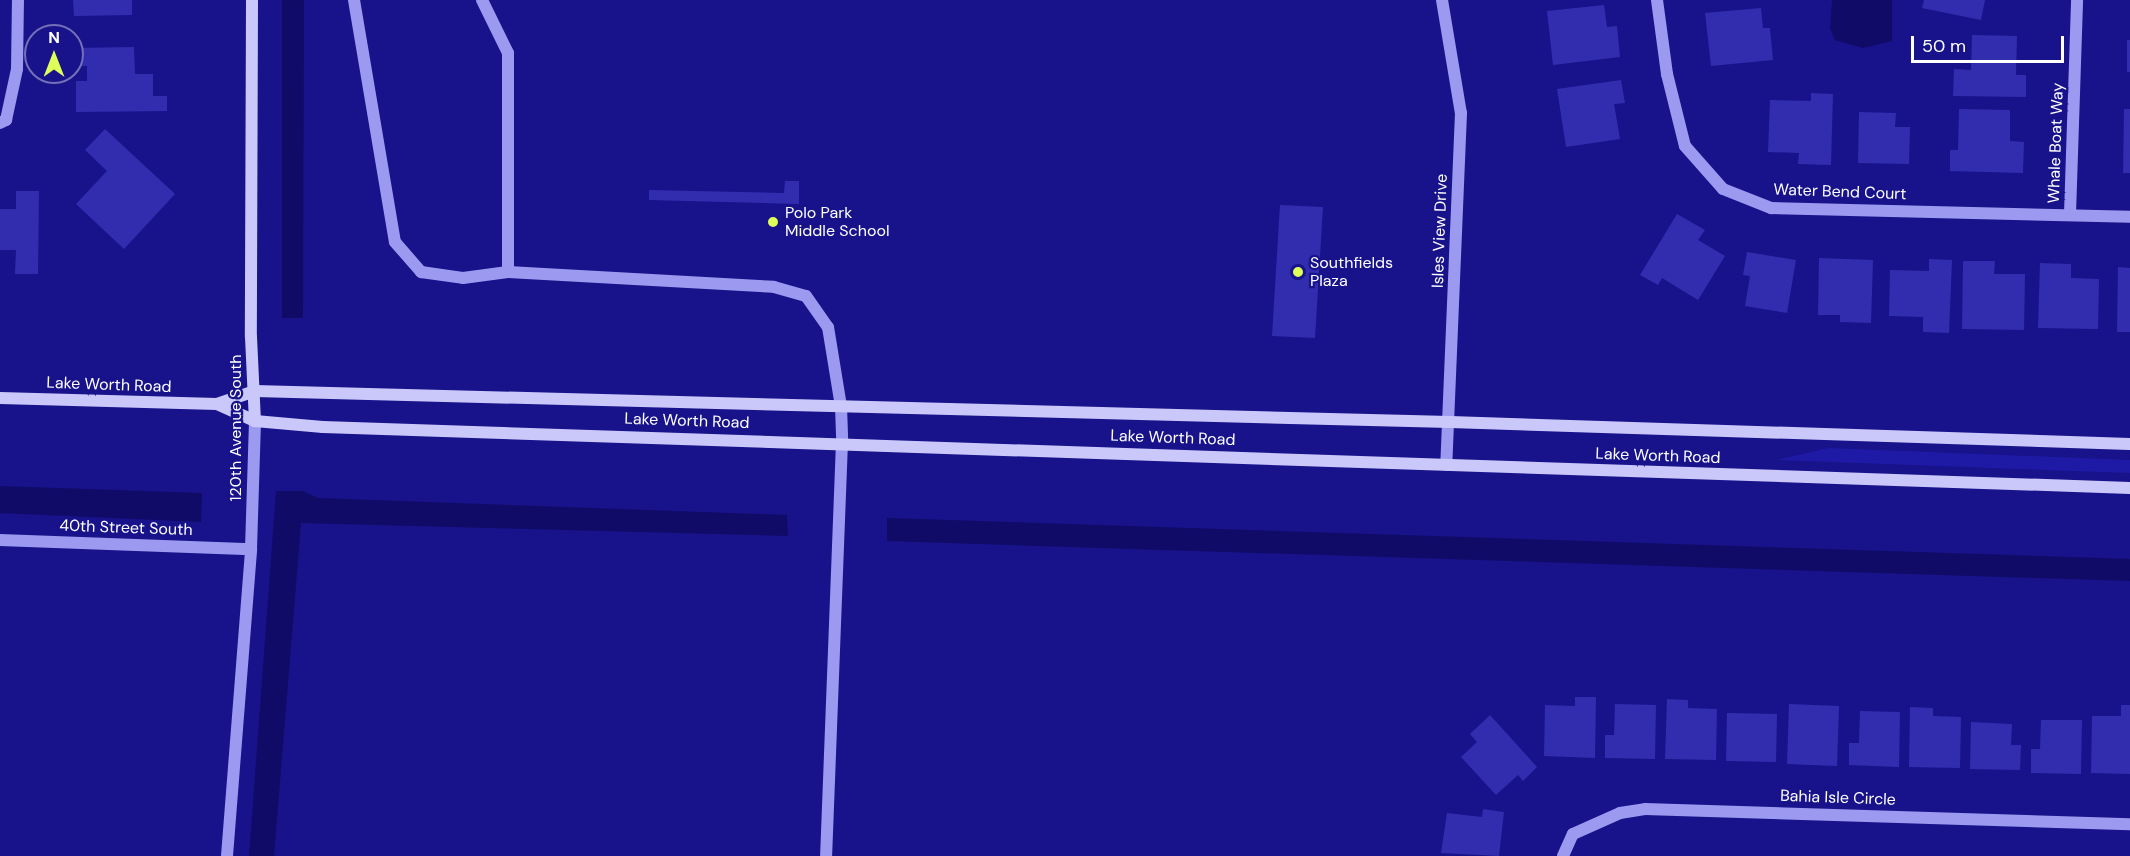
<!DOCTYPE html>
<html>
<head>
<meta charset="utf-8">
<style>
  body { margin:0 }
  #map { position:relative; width:2130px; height:856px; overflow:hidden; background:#18138a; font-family:"DM Sans",sans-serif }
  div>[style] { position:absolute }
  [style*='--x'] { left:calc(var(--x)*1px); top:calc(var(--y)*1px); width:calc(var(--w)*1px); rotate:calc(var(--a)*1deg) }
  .green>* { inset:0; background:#1f1aa5 }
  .water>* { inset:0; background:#100b67 }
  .building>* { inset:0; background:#322daf }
  .lane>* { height:12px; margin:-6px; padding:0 6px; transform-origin:6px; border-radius:6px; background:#9c9af0 }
  .street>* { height:12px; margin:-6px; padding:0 6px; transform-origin:6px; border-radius:6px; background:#9c9af0 }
  .secondary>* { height:12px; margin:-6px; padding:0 6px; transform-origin:6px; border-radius:6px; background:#cac8fb }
  .dots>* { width:16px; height:16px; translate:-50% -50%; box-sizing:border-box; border:3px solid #18138a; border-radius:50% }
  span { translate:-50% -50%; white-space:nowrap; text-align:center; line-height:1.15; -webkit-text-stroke:4.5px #18138a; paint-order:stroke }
  .street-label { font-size:16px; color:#fff }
  .poi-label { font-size:16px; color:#fff }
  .left { translate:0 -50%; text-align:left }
  .north { position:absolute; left:24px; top:24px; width:60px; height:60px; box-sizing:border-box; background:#18138a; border:2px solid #7471b9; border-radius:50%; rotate:0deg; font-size:16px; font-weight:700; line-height:24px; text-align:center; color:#fff }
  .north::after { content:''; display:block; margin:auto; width:21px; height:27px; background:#dfff59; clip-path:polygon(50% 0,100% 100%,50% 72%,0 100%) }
  .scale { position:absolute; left:1911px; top:36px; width:153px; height:27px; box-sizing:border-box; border:3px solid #fff; border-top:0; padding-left:8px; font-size:18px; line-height:21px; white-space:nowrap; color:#fff; -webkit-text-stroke:4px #18138a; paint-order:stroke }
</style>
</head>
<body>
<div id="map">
  <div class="green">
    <div style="clip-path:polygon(1828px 448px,2130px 460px,2130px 473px,1777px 460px)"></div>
  </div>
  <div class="water">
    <div style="clip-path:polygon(282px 0,304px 0,303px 318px,282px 318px)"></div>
    <div style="clip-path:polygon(1832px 0,1892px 0,1892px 41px,1863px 48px,1835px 40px,1830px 28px)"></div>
    <div style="clip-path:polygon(0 486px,202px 493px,201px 522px,0 513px)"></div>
    <div style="clip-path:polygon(276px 491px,303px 491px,318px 498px,787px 515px,788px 536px,301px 523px,274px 856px,249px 856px)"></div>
    <div style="clip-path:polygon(887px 518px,2130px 559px,2130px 581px,887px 541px)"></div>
  </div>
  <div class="building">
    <div style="clip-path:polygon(73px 0,132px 0,132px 15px,74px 16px)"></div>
    <div style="clip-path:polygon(1924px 0,1985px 0,1981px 20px,1922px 8px)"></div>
    <div style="clip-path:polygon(1604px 5px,1607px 27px,1617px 26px,1620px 57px,1553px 65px,1547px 11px)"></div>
    <div style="clip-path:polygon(1761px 8px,1763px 28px,1770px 28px,1773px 60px,1711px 66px,1705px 13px)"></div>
    <div style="clip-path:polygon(1972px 35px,2017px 36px,2016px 75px,2026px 75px,2026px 97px,1953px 96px,1954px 69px,1971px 70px)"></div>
    <div style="clip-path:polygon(2127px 40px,2130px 40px,2130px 72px,2127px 72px)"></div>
    <div style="clip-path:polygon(134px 47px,135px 74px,153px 74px,153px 96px,167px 96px,167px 111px,76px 112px,76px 81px,87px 81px,87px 66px,76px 66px,76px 48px)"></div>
    <div style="clip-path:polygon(1621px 80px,1625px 103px,1614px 104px,1620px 139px,1566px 147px,1557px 89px)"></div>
    <div style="clip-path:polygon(1811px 93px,1833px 94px,1831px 165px,1798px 164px,1799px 153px,1768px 152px,1770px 100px,1811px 101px)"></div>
    <div style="clip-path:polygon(1959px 109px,2010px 110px,2010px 141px,2024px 142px,2023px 173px,1950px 171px,1950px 150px,1958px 150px)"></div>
    <div style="clip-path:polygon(2124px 109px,2130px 109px,2130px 173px,2123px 173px)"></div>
    <div style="clip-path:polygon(1859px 112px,1896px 113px,1895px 127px,1910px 127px,1909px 164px,1858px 163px)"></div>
    <div style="clip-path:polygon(105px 129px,175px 194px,124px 249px,76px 204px,107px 171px,85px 150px)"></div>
    <div style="clip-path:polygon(785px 181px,799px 181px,799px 204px,649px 200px,649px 190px,784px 193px)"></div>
    <div style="clip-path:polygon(16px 191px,39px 191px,38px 274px,15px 274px,16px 250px,0 250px,0 209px,16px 209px)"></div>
    <div style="clip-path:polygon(1280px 205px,1323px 207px,1315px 338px,1272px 336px)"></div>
    <div style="clip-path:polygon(1677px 214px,1705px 230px,1698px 240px,1725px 256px,1698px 300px,1662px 278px,1658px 285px,1640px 275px)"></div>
    <div style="clip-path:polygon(1747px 252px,1796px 260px,1787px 313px,1745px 306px,1750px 276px,1743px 275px)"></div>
    <div style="clip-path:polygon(1819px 258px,1873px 260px,1871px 323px,1840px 322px,1840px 315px,1818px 315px)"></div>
    <div style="clip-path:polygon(1929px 259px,1952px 260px,1949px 333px,1923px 332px,1923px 317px,1889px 316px,1890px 270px,1929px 271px)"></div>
    <div style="clip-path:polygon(1963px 261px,1995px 261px,1994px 274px,2025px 274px,2024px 330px,1962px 329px)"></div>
    <div style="clip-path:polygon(2040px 263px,2071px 264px,2071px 278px,2099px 279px,2098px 329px,2038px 328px)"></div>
    <div style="clip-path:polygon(2118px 267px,2130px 268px,2130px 332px,2117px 332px)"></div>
    <div style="clip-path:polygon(1575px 697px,1596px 697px,1595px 758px,1544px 756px,1545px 705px,1575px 706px)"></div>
    <div style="clip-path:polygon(1667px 699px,1688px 700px,1688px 708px,1717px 709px,1716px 760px,1665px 759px)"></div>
    <div style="clip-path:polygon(1615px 704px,1656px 705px,1655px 759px,1605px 758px,1605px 735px,1614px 735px)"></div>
    <div style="clip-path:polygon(1789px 704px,1839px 706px,1837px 766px,1787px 764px)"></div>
    <div style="clip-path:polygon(2121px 705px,2130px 705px,2130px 774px,2091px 773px,2092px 716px,2121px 716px)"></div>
    <div style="clip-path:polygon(1910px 707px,1933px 708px,1933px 716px,1961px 717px,1960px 768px,1909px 767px)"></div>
    <div style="clip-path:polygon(1860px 711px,1900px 712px,1899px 767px,1849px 765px,1849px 743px,1859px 743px)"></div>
    <div style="clip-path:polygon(1727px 713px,1777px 714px,1776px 762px,1726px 761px)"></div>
    <div style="clip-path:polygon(1490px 715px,1537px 767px,1523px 781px,1518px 775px,1496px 795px,1461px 757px,1477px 742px,1470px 734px)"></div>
    <div style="clip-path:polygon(2041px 720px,2082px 720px,2081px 774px,2031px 773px,2031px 749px,2040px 749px)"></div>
    <div style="clip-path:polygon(1971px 722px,2012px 724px,2011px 745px,2021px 745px,2020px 770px,1970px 769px)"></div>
    <div style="clip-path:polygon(1483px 809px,1504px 812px,1499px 856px,1441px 853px,1447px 813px,1482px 817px)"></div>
  </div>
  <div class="lane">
    <div style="--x:354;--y:0;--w:245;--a:80.4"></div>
    <div style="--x:395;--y:242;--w:40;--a:49"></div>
    <div style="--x:421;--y:272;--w:42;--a:8.1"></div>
    <div style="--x:463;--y:278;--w:45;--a:-7.6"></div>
    <div style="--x:508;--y:272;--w:266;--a:3.2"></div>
    <div style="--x:774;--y:287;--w:33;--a:16"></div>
    <div style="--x:806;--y:296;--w:38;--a:55"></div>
    <div style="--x:828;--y:327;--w:80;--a:80.7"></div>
    <div style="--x:841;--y:406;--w:36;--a:88"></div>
    <div style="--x:842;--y:442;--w:414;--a:92.2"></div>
    <div style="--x:482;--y:0;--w:59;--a:63.9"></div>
    <div style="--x:508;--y:53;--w:219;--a:90"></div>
  </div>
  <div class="street">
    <div style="--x:1442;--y:0;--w:115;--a:80.5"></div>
    <div style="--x:1461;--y:113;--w:352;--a:92.4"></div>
    <div style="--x:1657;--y:0;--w:75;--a:82.3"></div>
    <div style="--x:1667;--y:74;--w:74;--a:76"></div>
    <div style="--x:1685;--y:146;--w:57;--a:48.5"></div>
    <div style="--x:1723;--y:189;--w:52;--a:21.6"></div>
    <div style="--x:1771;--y:208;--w:359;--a:1.4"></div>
    <div style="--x:0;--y:123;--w:7;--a:-27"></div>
    <div style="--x:6;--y:120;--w:52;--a:-77.8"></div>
    <div style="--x:17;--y:69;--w:69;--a:-89.2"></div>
    <div style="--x:2070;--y:214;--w:214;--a:-88.1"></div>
    <div style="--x:0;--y:540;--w:251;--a:2.1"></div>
    <div style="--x:227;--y:856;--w:308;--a:-85.5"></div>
    <div style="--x:251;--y:549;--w:128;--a:-88.2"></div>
    <div style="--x:1563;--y:856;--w:24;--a:-66"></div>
    <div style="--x:1573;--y:834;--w:51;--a:-24.1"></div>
    <div style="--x:1620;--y:813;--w:25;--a:-9"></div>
    <div style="--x:1645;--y:809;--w:485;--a:1.8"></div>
  </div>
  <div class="secondary">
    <div style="--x:252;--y:0;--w:337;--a:90.2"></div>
    <div style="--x:251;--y:337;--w:84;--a:87.3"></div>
    <div style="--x:0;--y:398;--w:217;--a:1.6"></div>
    <div style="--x:217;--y:404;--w:42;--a:24.1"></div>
    <div style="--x:255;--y:421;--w:68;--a:5"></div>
    <div style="--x:323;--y:427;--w:1808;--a:1.93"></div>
    <div style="--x:217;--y:404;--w:40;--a:-18.9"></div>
    <div style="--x:255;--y:391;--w:1195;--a:1.49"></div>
    <div style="--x:1450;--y:422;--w:680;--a:1.85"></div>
  </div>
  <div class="dots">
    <div style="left:773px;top:222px;background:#dfff59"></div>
    <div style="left:1298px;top:272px;background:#dfff59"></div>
  </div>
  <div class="street-label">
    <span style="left:2056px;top:143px;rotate:-88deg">Whale Boat Way</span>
    <span style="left:1840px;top:192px;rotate:2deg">Water Bend Court</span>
    <span style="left:1440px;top:231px;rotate:-88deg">Isles View Drive</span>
    <span style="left:109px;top:385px;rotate:2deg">Lake Worth Road</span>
    <span style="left:687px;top:421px;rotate:2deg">Lake Worth Road</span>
    <span style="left:236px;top:428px;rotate:-90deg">120th Avenue South</span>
    <span style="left:1173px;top:438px;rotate:2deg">Lake Worth Road</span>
    <span style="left:1658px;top:456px;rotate:2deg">Lake Worth Road</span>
    <span style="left:126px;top:528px;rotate:2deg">40th Street South</span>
    <span style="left:1838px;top:798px;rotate:2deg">Bahia Isle Circle</span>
  </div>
  <div class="poi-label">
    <span class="left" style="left:785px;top:222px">Polo Park<br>Middle School</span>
    <span class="left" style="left:1310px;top:272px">Southfields<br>Plaza</span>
  </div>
  <div class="north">N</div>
  <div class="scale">50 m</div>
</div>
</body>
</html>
